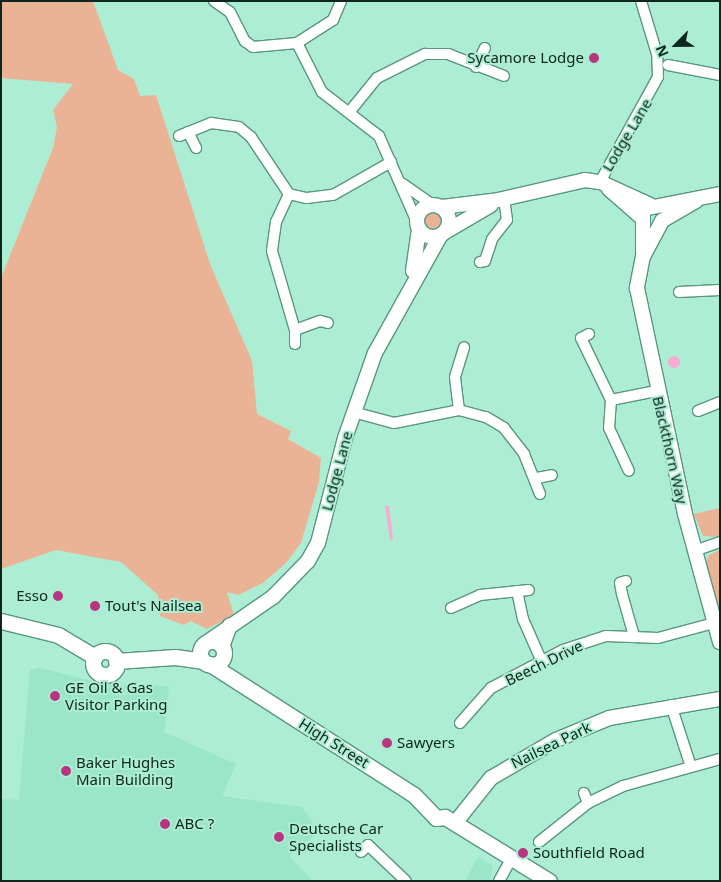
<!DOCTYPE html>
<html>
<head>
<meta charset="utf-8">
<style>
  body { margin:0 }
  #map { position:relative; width:721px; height:882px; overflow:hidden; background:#adedd4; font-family:"Noto Sans",sans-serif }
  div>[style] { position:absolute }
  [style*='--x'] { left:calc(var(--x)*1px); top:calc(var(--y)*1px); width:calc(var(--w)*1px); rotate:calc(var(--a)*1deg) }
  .built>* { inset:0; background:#9be5c9 }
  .green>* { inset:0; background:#eab396 }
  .round { border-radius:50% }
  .water>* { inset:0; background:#f6abcf }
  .roads { filter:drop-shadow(1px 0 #589680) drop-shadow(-1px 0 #589680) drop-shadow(0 1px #589680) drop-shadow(0 -1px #589680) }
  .minor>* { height:10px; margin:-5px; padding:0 5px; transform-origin:5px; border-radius:5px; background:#fff }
  .tertiary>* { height:14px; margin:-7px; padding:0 7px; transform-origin:7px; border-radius:7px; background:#fff }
  .tertiary>.ring { margin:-7px; padding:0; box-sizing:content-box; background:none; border:14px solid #fff; border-radius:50% }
  .secondary>* { height:15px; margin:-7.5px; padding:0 7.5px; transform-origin:7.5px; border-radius:7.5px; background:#fff }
  .secondary>.ring { margin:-7.5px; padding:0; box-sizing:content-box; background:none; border:15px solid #fff; border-radius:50% }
  .dots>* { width:14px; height:14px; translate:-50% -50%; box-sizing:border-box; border:2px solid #adedd4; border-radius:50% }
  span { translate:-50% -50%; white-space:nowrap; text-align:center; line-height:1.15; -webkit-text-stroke:4px #adedd4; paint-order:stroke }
  .poi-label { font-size:15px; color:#0d271f }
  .right { translate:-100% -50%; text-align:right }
  .left { translate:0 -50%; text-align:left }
  .street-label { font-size:15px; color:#0d271f }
  .frame { position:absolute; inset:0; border:2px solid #0d271f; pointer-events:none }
  .north { position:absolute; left:651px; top:20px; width:50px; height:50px; -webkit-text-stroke:4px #adedd4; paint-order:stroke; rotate:247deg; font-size:14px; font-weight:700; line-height:20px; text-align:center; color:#0d271f }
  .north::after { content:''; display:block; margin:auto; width:18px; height:22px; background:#0d271f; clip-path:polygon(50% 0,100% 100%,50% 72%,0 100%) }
</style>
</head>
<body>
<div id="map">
  <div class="built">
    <div style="clip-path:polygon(40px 668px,104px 684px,169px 686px,164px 732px,236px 764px,222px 796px,302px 807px,319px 832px,289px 856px,313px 881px,1px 881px,1px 799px,19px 800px,30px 670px)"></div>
    <div style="clip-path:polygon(478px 857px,493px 866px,490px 881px,465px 881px)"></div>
  </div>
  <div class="green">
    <div style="clip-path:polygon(1px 1px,93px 1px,118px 70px,134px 79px,140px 96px,156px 95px,210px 264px,252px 361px,257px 414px,291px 431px,288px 439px,321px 458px,319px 482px,301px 543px,286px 563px,263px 583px,238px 595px,227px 592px,234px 615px,207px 629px,191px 621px,184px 625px,160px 616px,158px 595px,121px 562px,56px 550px,1px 569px,1px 278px,53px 148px,57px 127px,53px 110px,73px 84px,1px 78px)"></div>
    <div class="round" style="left:425px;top:212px;width:16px;height:16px"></div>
    <div style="clip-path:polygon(720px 508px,720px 537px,703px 536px,694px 514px)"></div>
    <div style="clip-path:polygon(720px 550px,720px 614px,706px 562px,709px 555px)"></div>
  </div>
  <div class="water">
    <div class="round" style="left:668px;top:356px;width:12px;height:12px"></div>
    <div style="clip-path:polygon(385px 506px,389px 506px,393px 539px,390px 540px)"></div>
  </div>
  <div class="roads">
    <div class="minor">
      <div style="--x:214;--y:1;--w:19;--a:35"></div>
      <div style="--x:230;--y:12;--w:33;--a:63"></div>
      <div style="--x:245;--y:41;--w:10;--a:37"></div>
      <div style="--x:253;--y:47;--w:44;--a:-5.2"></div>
      <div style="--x:297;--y:43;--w:43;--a:-32.6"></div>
      <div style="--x:333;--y:20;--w:21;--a:-67"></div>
      <div style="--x:297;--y:43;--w:55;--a:63"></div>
      <div style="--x:322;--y:92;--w:72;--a:37.7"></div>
      <div style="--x:379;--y:136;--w:92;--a:66.2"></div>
      <div style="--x:668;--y:65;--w:53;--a:10.9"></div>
      <div style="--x:476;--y:67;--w:21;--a:-65"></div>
      <div style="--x:351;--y:110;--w:41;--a:-50.9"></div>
      <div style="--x:377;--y:78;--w:54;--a:-26.6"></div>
      <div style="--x:425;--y:54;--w:23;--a:0"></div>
      <div style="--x:448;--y:54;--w:60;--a:21.4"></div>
      <div style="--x:188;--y:132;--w:18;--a:63"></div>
      <div style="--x:179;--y:136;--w:35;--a:-22"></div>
      <div style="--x:211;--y:123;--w:28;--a:8"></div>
      <div style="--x:239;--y:127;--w:16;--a:40"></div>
      <div style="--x:251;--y:137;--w:69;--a:56.3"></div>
      <div style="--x:289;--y:194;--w:18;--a:13"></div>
      <div style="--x:307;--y:198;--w:26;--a:-7"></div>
      <div style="--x:333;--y:195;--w:67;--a:-29.6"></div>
      <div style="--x:600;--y:182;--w:120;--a:-61.1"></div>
      <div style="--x:658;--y:77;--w:23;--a:-92"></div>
      <div style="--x:657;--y:54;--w:55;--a:-106.8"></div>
      <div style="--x:403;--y:184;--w:35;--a:35"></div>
      <div style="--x:289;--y:194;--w:31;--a:115"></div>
      <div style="--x:276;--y:222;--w:29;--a:98"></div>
      <div style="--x:272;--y:251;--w:82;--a:73.8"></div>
      <div style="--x:480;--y:262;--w:5;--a:-11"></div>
      <div style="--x:485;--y:261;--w:23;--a:-72"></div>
      <div style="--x:492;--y:239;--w:24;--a:-52"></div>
      <div style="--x:507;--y:220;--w:21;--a:-98"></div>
      <div style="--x:679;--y:292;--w:41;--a:-2.8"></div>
      <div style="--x:589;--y:334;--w:9;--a:153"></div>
      <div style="--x:581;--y:338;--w:69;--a:64.2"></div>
      <div style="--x:611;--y:400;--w:28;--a:94"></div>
      <div style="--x:609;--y:428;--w:47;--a:65.1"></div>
      <div style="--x:295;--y:344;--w:14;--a:-90"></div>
      <div style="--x:295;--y:330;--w:27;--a:-20"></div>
      <div style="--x:320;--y:321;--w:8;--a:14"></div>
      <div style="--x:611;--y:400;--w:46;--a:-11.3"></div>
      <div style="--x:459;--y:410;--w:33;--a:-97"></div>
      <div style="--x:455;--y:377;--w:31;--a:-73"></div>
      <div style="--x:698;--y:411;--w:24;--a:-22"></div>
      <div style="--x:353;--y:412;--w:42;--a:15"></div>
      <div style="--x:394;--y:423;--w:66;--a:-11.3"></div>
      <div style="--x:459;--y:410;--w:28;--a:15"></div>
      <div style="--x:486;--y:417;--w:21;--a:31"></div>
      <div style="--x:504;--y:428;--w:33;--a:52"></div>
      <div style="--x:524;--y:454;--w:43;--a:68.2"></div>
      <div style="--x:537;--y:478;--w:15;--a:-11"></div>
      <div style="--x:694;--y:551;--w:28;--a:-19"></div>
      <div style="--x:626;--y:581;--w:6;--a:162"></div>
      <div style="--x:620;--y:583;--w:11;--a:80"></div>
      <div style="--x:622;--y:594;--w:44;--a:74.1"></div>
      <div style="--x:517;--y:591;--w:29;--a:78"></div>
      <div style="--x:523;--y:619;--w:47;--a:66.2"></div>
      <div style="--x:451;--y:608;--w:32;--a:-24"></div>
      <div style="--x:480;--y:595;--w:49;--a:-5.8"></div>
      <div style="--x:671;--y:705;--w:65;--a:72.1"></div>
      <div style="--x:460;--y:723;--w:47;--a:-48.5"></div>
      <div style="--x:491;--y:688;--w:81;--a:-27.8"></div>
      <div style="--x:563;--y:650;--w:45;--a:-18"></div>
      <div style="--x:606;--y:636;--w:52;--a:2.2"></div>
      <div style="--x:658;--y:638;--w:58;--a:-15"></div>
      <div style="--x:584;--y:793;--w:11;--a:68"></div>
      <div style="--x:539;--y:842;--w:63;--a:-38.5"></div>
      <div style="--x:588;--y:803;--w:39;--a:-26"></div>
      <div style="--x:623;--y:786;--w:101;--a:-15.6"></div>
      <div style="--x:361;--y:852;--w:10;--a:-45"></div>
      <div style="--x:368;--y:845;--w:52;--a:43.5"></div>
      <div style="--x:499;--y:881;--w:25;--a:-61"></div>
    </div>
    <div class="tertiary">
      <div style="--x:609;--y:189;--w:41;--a:41.1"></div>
      <div style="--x:696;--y:201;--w:39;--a:150"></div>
      <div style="--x:662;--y:221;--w:40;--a:118"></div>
      <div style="--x:643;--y:256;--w:33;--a:101"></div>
      <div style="--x:637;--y:288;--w:231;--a:78"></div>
      <div style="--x:685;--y:514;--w:133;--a:74.7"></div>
      <div class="ring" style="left:417px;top:205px;width:18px;height:18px"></div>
      <div style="--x:442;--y:207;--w:56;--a:-7.1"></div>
      <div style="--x:498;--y:200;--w:89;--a:-12.9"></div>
      <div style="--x:585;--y:180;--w:15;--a:8"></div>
      <div style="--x:600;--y:182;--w:55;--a:24.7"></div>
      <div style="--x:445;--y:232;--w:53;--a:-30.4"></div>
      <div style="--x:643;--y:251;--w:42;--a:-90"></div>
      <div style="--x:643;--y:209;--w:78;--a:-11"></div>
      <div style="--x:413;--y:271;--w:42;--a:-81.9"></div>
      <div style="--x:209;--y:641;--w:78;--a:-34.5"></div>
      <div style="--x:273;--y:597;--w:50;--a:-45.8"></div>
      <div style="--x:308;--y:561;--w:21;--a:-61"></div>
      <div style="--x:318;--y:543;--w:108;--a:-75.6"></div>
      <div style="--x:345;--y:438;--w:90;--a:-70.6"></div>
      <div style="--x:375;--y:353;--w:134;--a:-60.9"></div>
      <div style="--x:222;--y:647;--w:23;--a:-70"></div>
      <div style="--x:455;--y:823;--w:58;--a:-51.3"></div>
      <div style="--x:491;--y:778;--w:75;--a:-30.3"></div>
      <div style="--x:556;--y:740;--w:57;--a:-22.5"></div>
      <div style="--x:609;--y:718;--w:113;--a:-9.7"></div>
    </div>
    <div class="secondary">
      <div style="--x:1;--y:621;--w:59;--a:13.8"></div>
      <div style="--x:58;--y:635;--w:43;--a:30.7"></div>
      <div class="ring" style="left:200px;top:641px;width:9px;height:9px"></div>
      <div class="ring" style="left:93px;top:651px;width:9px;height:9px"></div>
      <div style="--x:116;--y:661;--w:59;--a:-3.9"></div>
      <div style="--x:175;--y:657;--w:29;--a:8"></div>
      <div style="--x:210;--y:664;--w:242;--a:32.7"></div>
      <div style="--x:414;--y:795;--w:32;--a:46"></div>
      <div style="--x:436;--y:818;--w:9;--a:-6"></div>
      <div style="--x:445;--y:817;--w:122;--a:31.6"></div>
    </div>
  </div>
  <div class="dots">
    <div style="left:594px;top:58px;background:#b63680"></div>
    <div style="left:58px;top:596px;background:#b63680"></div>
    <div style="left:95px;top:606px;background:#b63680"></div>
    <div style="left:55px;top:696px;background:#b63680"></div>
    <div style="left:387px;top:743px;background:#b63680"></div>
    <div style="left:66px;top:771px;background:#b63680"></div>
    <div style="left:165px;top:824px;background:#b63680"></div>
    <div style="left:279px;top:837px;background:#b63680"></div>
    <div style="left:523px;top:853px;background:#b63680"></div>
  </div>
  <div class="poi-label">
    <span class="right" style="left:584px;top:58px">Sycamore Lodge</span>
    <span class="right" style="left:48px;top:596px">Esso</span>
    <span class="left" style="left:105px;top:606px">Tout's Nailsea</span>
    <span class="left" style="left:65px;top:696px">GE Oil &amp; Gas<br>Visitor Parking</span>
    <span class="left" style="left:397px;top:743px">Sawyers</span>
    <span class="left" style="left:76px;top:771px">Baker Hughes<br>Main Building</span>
    <span class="left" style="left:175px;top:824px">ABC ?</span>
    <span class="left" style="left:289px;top:837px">Deutsche Car<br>Specialists</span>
    <span class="left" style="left:533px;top:853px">Southfield Road</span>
  </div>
  <div class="street-label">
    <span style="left:627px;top:135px;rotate:-59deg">Lodge Lane</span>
    <span style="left:670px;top:450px;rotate:77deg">Blackthorn Way</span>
    <span style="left:337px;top:471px;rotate:-75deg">Lodge Lane</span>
    <span style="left:544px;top:663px;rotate:-26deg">Beech Drive</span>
    <span style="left:334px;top:743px;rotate:32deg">High Street</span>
    <span style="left:551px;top:745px;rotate:-26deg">Nailsea Park</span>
  </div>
  <div class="frame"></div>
  <div class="north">N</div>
</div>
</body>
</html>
